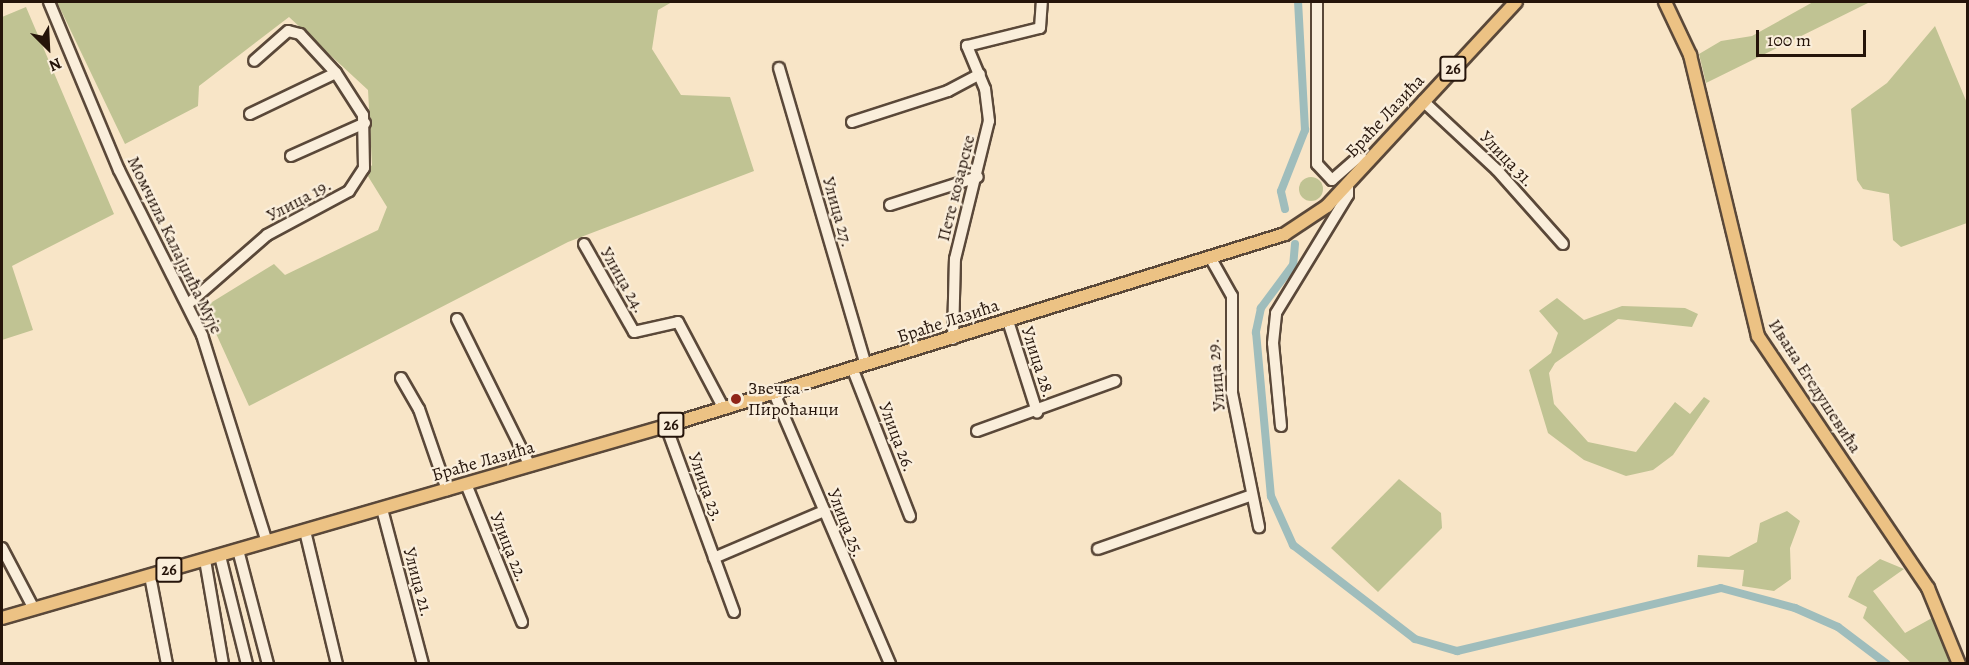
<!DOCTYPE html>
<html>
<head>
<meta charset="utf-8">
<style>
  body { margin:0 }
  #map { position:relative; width:1969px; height:665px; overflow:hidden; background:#f8e5c7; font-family:Alegreya,serif }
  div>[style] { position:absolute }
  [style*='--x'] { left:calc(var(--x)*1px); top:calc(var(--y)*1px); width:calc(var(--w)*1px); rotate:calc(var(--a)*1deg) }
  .green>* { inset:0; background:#c0c393 }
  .round { border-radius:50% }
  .canal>* { height:8px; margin:-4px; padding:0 4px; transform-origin:4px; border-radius:4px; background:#9fbdbc }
  .roads { filter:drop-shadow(2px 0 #5a4839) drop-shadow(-2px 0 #5a4839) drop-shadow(0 2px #5a4839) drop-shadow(0 -2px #5a4839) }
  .minor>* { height:10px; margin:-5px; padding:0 5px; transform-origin:5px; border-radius:5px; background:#faeedb }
  .major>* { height:12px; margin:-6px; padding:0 6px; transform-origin:6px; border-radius:6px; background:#ecc284 }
  .dots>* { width:16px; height:16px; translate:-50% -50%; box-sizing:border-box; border:3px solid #faeedb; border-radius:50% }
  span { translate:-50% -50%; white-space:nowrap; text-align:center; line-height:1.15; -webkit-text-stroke:4.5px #faeedb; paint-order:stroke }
  .shield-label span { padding:2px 4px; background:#faeedb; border:2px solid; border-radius:4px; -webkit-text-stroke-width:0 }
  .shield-label { font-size:16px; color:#25140a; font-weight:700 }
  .street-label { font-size:18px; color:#25140a }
  .poi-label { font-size:18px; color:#25140a }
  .left { translate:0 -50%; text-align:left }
  .frame { position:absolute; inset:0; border:3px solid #25140a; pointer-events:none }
  .north { position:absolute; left:18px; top:18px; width:60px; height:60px; -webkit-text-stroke:4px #faeedb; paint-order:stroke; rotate:156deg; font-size:16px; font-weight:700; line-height:24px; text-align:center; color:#25140a }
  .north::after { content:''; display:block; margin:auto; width:21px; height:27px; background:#25140a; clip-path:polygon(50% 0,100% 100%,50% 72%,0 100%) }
  .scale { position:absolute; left:1756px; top:30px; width:110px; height:27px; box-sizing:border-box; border:3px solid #25140a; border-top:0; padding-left:8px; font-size:18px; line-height:21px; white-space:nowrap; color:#25140a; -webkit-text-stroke:4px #faeedb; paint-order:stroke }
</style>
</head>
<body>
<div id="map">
  <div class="green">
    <div style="clip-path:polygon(57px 2px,672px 2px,658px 10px,652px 49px,681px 95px,730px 97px,754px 171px,568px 242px,249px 406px,204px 307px,274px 264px,285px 275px,378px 230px,387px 207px,366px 173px,372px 165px,368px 90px,289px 17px,199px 86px,198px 106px,125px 144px)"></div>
    <div style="clip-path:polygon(1813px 2px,1870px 2px,1706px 83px,1699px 54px,1721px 41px,1752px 36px)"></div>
    <div style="clip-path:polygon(26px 7px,114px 214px,12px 266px,33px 330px,2px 340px,2px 17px)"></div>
    <div style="clip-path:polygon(1935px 26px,1967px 103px,1967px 223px,1901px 247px,1893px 240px,1889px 194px,1863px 189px,1857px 180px,1851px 109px,1887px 83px)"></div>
    <div class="round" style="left:1299px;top:177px;width:24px;height:24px"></div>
    <div style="clip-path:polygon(1557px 298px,1584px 320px,1622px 306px,1685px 308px,1698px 314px,1692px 327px,1618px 319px,1555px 363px,1549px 373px,1554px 404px,1588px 442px,1636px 452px,1675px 402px,1690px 414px,1704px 397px,1710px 401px,1673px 455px,1653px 470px,1626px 476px,1584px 460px,1548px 433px,1529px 370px,1551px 353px,1558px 333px,1539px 311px)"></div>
    <div style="clip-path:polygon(1399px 479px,1441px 513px,1442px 528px,1378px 592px,1331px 548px)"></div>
    <div style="clip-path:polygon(1787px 511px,1800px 521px,1790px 548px,1791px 579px,1774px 591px,1742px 586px,1744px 570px,1697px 567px,1698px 555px,1729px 557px,1757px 542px,1760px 523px)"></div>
    <div style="clip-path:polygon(1880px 559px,1904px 569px,1873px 591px,1905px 633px,1932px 618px,1951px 663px,1911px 663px,1863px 618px,1867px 607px,1848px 597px,1857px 577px)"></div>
  </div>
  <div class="canal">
    <div style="--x:1285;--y:209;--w:18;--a:-103"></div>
    <div style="--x:1281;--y:191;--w:66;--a:-68.5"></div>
    <div style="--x:1305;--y:130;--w:128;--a:-93.1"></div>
    <div style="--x:1295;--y:244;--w:21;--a:95"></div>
    <div style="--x:1293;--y:265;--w:54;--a:126.7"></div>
    <div style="--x:1261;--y:308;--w:25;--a:102"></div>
    <div style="--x:1256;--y:332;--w:165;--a:84.8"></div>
    <div style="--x:1271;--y:496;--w:54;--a:65.8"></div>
    <div style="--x:1293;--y:545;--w:154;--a:37.6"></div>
    <div style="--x:1415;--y:639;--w:44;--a:15.9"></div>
    <div style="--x:1457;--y:651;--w:271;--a:-13.4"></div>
    <div style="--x:1721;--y:588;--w:77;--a:15.1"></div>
    <div style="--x:1795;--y:608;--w:47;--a:23.8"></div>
    <div style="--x:1838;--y:627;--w:61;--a:37.1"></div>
  </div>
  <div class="roads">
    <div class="minor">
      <div style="--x:49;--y:2;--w:182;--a:67.4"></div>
      <div style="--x:119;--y:170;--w:185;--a:63.3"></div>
      <div style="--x:202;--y:335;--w:217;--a:72.6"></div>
      <div style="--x:1317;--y:2;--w:162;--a:90"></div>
      <div style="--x:1317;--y:164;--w:22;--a:47"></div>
      <div style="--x:1332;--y:180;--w:33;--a:-41"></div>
      <div style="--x:1357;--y:158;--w:11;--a:15"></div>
      <div style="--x:779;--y:68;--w:309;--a:73.7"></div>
      <div style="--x:1423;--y:101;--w:101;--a:43"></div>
      <div style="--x:1497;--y:170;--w:99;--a:48.3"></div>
      <div style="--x:250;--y:114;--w:95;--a:-25.5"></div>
      <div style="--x:852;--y:122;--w:101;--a:-17.9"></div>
      <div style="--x:948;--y:91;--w:36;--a:-28"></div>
      <div style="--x:291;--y:156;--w:81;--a:-24"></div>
      <div style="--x:890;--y:205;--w:92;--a:-17.7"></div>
      <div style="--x:584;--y:244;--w:101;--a:60.4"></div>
      <div style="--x:634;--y:332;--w:45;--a:-12.8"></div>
      <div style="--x:678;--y:322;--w:98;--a:62.1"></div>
      <div style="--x:1210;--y:257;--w:45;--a:60.6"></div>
      <div style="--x:1232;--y:296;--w:97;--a:90"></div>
      <div style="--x:1232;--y:393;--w:137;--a:78.6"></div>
      <div style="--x:188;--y:304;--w:105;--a:-41.1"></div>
      <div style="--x:267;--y:235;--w:93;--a:-28.2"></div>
      <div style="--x:349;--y:191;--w:27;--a:-57"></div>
      <div style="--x:364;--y:168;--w:53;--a:-91.1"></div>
      <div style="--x:363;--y:115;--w:50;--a:-122.7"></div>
      <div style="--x:336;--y:73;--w:53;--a:-132.7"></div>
      <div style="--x:300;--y:34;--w:12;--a:-166"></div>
      <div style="--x:288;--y:31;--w:45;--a:138.6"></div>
      <div style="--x:457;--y:319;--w:164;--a:63.6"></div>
      <div style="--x:1008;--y:321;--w:96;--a:72.3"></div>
      <div style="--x:953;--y:339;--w:80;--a:-88.6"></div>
      <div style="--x:955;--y:259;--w:142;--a:-76.2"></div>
      <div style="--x:989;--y:121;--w:32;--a:-97"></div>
      <div style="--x:985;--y:89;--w:47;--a:-112.7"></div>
      <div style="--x:967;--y:46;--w:75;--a:-13.9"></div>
      <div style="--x:1040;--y:28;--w:26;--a:-86"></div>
      <div style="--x:853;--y:370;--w:157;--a:68.7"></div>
      <div style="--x:401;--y:378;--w:36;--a:60"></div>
      <div style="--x:419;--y:409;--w:86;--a:70.9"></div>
      <div style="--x:774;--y:393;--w:295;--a:66.8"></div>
      <div style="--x:666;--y:426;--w:198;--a:69.9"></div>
      <div style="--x:1281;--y:426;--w:83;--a:-95.5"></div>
      <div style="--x:1273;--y:343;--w:30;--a:-84"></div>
      <div style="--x:1276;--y:313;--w:138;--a:-58.6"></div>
      <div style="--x:1348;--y:195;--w:12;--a:-90"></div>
      <div style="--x:977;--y:431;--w:147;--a:-19.9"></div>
      <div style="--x:466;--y:484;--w:149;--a:67.9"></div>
      <div style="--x:382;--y:509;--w:160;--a:75.2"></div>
      <div style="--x:305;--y:531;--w:137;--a:76.5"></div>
      <div style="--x:2;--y:548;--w:69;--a:62.3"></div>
      <div style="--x:1098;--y:549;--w:163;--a:-19.3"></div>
      <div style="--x:238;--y:550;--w:118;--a:75.3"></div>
      <div style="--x:220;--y:556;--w:111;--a:76"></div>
      <div style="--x:714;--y:558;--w:120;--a:-23.1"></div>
      <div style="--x:205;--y:560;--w:106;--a:80.2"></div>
      <div style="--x:150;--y:576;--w:90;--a:79.1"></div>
    </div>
    <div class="major">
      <div style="--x:1665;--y:2;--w:59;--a:64.7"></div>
      <div style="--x:1690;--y:55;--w:289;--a:76.4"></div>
      <div style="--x:1758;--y:336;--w:304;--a:56"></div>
      <div style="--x:1928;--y:588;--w:82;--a:67.8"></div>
      <div style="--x:2;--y:618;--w:691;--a:-16.13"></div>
      <div style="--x:666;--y:426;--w:648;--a:-17.23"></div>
      <div style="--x:1285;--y:234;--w:50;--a:-33.7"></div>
      <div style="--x:1327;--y:206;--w:278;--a:-47.2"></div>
    </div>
  </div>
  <div class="dots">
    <div style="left:736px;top:399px;background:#8f2418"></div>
  </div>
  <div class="shield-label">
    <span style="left:1453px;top:69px">26</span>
    <span style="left:671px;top:425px">26</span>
    <span style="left:169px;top:570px">26</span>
  </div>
  <div class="street-label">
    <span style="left:1385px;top:116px;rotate:-47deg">Браће Лазића</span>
    <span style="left:1507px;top:159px;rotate:46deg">Улица 31.</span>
    <span style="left:956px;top:188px;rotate:-76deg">Пете козарске</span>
    <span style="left:299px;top:200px;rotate:-28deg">Улица 19.</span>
    <span style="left:838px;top:212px;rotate:74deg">Улица 27.</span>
    <span style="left:175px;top:245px;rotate:64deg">Момчила Калајџића Мује</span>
    <span style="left:623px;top:280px;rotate:60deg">Улица 24.</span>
    <span style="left:948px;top:321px;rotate:-18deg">Браће Лазића</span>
    <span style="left:1038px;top:362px;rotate:72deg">Улица 28.</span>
    <span style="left:1216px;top:375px;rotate:-95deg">Улица 29.</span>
    <span style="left:1815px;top:386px;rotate:57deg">Ивана Егедушевића</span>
    <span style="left:897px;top:437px;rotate:69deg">Улица 26.</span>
    <span style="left:483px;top:461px;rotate:-16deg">Браће Лазића</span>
    <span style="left:706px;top:487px;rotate:70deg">Улица 23.</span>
    <span style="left:846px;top:523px;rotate:68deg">Улица 25.</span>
    <span style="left:509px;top:547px;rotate:68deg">Улица 22.</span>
    <span style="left:418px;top:582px;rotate:75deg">Улица 21.</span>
  </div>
  <div class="poi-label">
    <span class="left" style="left:748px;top:399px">Звечка -<br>Пироћанци</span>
  </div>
  <div class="frame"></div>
  <div class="north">N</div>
  <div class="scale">100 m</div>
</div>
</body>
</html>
